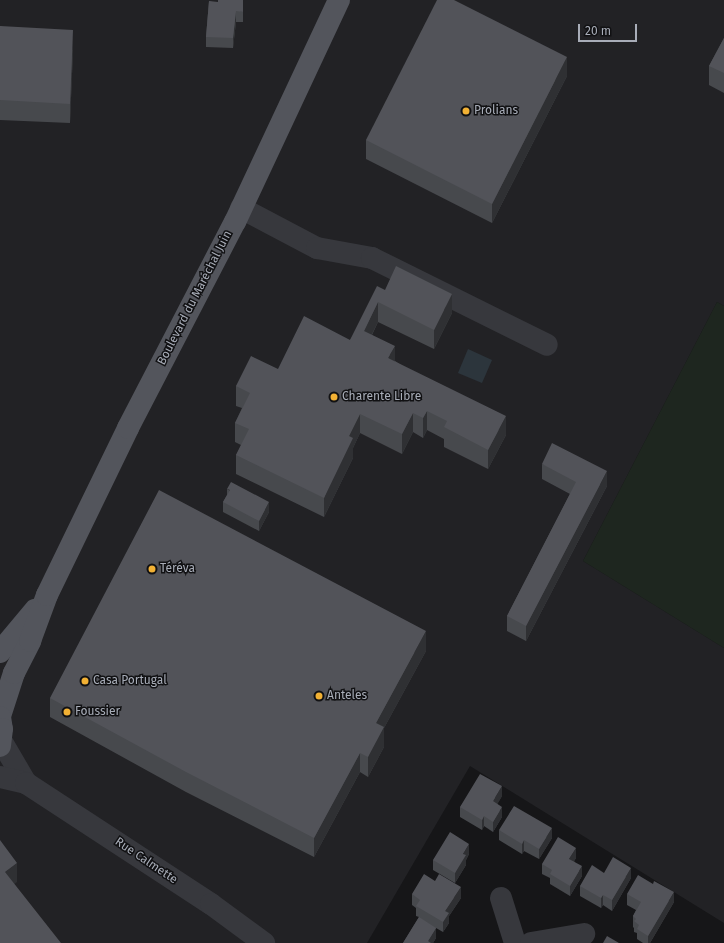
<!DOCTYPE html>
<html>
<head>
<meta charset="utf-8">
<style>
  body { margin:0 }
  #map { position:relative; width:724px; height:943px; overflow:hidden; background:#161618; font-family:"Fira Sans",sans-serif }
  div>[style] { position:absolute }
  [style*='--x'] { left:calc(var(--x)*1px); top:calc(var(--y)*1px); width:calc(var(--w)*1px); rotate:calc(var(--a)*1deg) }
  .built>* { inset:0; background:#222225 }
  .green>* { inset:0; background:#1e261f }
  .water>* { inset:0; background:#2c353c }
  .minor>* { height:22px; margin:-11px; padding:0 11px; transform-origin:11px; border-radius:11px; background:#37383d }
  .major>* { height:22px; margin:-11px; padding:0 11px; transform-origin:11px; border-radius:11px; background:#53555c }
  .wall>* { inset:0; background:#47494d }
  .shaded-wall>* { inset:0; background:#2f3033 }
  .building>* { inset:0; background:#525359 }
  .dots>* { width:11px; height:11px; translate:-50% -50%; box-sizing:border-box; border:2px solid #111113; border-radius:50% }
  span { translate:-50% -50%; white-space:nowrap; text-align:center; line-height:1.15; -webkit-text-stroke:3px #111113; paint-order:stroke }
  .poi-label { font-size:12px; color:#a8adb8 }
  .left { translate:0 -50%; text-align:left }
  .street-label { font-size:12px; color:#a8adb8 }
  .scale { position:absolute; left:578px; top:24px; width:59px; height:18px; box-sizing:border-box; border:2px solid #a8adb8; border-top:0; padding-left:5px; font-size:12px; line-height:14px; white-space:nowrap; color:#a8adb8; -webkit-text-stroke:3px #111113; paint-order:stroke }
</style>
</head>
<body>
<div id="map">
  <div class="built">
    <div style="clip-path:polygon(0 0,724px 0,724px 306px,717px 302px,583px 561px,724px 648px,724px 923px,470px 766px,367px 943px,0 943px)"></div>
  </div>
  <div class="green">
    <div style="clip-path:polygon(717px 302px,724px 306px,724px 648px,583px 561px)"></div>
  </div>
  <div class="water">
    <div style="clip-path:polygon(468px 349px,492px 360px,482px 383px,458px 373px)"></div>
  </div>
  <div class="minor">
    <div style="--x:241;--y:208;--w:86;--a:27.8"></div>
    <div style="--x:317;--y:248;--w:56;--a:10.3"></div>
    <div style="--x:372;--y:258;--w:195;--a:26.4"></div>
    <div style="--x:2;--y:742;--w:48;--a:59.7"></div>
    <div style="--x:0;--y:777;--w:27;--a:13"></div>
    <div style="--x:26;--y:783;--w:221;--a:33.2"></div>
    <div style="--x:211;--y:904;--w:66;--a:36.3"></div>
    <div style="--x:501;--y:898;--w:47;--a:72.7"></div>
    <div style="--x:531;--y:943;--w:54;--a:-9.6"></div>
  </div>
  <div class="major">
    <div style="--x:0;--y:652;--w:55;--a:-50.2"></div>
    <div style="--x:0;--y:716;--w:45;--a:-72"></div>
    <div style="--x:14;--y:673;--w:36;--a:-63"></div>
    <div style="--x:30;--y:641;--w:49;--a:-69.7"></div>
    <div style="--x:47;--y:595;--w:186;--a:-64.1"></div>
    <div style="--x:128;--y:428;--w:232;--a:-62.6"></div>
    <div style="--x:235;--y:222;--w:245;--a:-64.9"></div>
    <div style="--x:0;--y:717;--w:12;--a:81"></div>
    <div style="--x:2;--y:729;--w:17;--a:97"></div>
  </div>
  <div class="wall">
    <div style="clip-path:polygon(209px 1px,243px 12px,243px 22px,236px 22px,233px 48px,206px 47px,206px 37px)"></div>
    <div style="clip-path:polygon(0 26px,73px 50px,70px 123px,0 120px)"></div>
    <div style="clip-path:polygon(724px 38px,724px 93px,709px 85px,709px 66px)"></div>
    <div style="clip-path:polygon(567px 76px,492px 223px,366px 159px,366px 140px)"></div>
    <div style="clip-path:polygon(385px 290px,452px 313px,434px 349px,378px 322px,372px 335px,395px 361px,506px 435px,488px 469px,444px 447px,444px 439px,427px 430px,423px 438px,413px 432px,402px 454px,360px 433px,353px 448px,353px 458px,324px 517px,236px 474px,236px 455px,241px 445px,235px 442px,235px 423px,242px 408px,236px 406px,236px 386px,350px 340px)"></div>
    <div style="clip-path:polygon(542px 464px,607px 486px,526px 641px,507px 631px,507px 616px,570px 494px,542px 479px)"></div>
    <div style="clip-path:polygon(227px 489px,269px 512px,259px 531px,223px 512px,223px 502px,227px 495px)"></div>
    <div style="clip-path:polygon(426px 651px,384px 728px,384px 747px,368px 777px,360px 772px,314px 857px,186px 792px,50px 717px,50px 698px)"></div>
    <div style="clip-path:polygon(502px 796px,497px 804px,502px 817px,493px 832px,484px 826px,482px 830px,460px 817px,460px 807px)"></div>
    <div style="clip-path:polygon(499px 830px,552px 838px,539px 859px,524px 851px,522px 854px,499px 840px)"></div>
    <div style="clip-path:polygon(469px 854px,466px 860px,466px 865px,455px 883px,433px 870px,433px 860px)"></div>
    <div style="clip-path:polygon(576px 858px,574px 861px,582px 876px,570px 896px,550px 884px,550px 878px,542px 874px,542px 864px)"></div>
    <div style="clip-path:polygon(604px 873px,631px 878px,612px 911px,603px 905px,601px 908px,580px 896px,580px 886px)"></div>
    <div style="clip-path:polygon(412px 894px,461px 898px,449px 916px,449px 923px,443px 932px,436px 928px,436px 938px,433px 943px,403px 943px,419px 917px,416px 916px,416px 908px,412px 905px)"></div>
    <div style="clip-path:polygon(627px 894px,674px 902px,650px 943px,643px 943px,637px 939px,637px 933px,634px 932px,634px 928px,633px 927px,633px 916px,636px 910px,627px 905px)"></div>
  </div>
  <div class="shaded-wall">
    <div style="clip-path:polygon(236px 11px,236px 22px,233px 48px,233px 38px)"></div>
    <div style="clip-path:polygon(73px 30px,73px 50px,70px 123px,70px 104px)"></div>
    <div style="clip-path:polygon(567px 57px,567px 76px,492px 223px,492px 204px)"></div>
    <div style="clip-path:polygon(452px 294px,452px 313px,434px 349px,434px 330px)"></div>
    <div style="clip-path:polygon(378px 302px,378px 322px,364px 350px,364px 331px)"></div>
    <div style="clip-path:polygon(395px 346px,395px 365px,388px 358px)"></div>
    <div style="clip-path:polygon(427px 411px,427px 430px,423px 438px,423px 418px)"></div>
    <div style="clip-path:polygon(413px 413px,413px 432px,402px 454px,402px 434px)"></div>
    <div style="clip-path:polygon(360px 414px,360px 433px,353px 448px,353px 458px,324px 517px,324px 498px,349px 436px)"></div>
    <div style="clip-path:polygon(506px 416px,506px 435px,488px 469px,488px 450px)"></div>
    <div style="clip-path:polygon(607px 471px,607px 486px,526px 641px,526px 626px)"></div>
    <div style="clip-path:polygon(269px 502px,269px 512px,259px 531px,259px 521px)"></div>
    <div style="clip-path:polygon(426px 631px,426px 651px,384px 728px,384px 747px,368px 777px,368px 757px,376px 723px)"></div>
    <div style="clip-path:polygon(360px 753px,360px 772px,314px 857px,314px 838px)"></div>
    <div style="clip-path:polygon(502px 786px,502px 796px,493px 812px,493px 801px)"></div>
    <div style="clip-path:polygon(502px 807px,502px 817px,493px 832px,493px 822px)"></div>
    <div style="clip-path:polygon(484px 816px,484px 826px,482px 830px,482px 820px)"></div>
    <div style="clip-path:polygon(552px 828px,552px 838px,539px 859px,539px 849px)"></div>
    <div style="clip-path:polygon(524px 840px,524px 851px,522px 854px,522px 844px)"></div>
    <div style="clip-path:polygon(469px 844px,469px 854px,466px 860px,466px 865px,455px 883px,455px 873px,463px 854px)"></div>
    <div style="clip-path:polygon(576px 848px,576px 858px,569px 869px,569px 859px)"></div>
    <div style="clip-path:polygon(17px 863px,17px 882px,5px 892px,5px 872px)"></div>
    <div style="clip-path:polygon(582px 866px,582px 876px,570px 896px,570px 886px)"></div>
    <div style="clip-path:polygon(631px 868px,631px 878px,612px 911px,612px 900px)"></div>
    <div style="clip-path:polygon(461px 887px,461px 898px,449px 916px,449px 923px,443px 932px,443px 922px,445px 911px)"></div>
    <div style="clip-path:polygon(674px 892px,674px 902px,650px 943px,648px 943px,648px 936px)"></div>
    <div style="clip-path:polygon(603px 895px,603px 905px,601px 908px,601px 898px)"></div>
    <div style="clip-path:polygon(436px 928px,436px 938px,433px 943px,428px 943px,428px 941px)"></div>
  </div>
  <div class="building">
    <div style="clip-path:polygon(218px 0,243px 0,243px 12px,236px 11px,233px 38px,206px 37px,209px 1px,218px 2px)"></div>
    <div style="clip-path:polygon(437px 0,454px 0,567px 57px,492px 204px,366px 140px)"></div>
    <div style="clip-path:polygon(0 26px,73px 30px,70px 104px,0 100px)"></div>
    <div style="clip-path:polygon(724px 38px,724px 73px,709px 66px)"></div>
    <div style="clip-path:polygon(396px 266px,452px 294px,434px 330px,378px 302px,364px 331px,395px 346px,388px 358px,506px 416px,488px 450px,444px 427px,447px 421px,427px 411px,423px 418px,413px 413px,402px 434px,360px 414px,349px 436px,353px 438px,324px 498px,236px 455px,249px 429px,235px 423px,250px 393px,236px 386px,251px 356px,278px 369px,304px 316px,350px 340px,377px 286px,385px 290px)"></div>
    <div style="clip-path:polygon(552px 443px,607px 471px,526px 626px,507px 616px,576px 482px,542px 464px)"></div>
    <div style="clip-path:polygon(231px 482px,269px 502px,259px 521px,223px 502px,230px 490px,227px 489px)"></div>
    <div style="clip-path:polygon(159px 490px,426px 631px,376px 723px,384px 727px,368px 757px,360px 753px,314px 838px,186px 772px,50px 698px)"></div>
    <div style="clip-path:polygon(480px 774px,502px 786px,493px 801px,502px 807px,493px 822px,484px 816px,482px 820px,460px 807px)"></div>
    <div style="clip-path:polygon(514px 806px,552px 828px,539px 849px,524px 840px,522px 844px,499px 830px)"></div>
    <div style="clip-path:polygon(450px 832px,469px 844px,463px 854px,466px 855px,455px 873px,433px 860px)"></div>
    <div style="clip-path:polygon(558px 837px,576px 848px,569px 859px,582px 866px,570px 886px,550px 874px,552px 870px,542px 864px)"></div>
    <div style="clip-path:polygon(0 840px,17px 863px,5px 872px,61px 943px,0 943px)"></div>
    <div style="clip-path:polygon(613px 857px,631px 868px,612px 900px,603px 895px,601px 898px,580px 886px,592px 865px,604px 873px)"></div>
    <div style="clip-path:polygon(424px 874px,435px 881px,439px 874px,461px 887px,445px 911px,449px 913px,443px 922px,416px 906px,420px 900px,412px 894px)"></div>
    <div style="clip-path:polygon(638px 875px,653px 884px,654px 881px,674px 892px,648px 936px,637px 929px,639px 925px,634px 921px,636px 919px,633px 916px,641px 902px,627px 894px)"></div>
    <div style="clip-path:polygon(419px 917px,436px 928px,428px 941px,431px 943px,403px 943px)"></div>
    <div style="clip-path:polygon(607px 936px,619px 943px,603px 943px)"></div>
  </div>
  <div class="dots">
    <div style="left:466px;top:111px;background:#f2b134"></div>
    <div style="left:334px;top:397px;background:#f2b134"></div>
    <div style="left:152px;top:569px;background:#f2b134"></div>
    <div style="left:85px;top:681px;background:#f2b134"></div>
    <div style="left:319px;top:696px;background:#f2b134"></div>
    <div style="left:67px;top:712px;background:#f2b134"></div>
  </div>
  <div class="poi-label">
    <span class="left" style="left:474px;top:111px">Prolians</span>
    <span class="left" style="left:342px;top:397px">Charente Libre</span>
    <span class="left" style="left:160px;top:569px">Téréva</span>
    <span class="left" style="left:93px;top:681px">Casa Portugal</span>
    <span class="left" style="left:327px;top:696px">Anteles</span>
    <span class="left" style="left:75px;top:712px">Foussier</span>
  </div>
  <div class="street-label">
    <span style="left:195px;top:298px;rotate:-63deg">Boulevard du Maréchal Juin</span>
    <span style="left:146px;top:861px;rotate:34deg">Rue Calmette</span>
  </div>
  <div class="scale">20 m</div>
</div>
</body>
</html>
